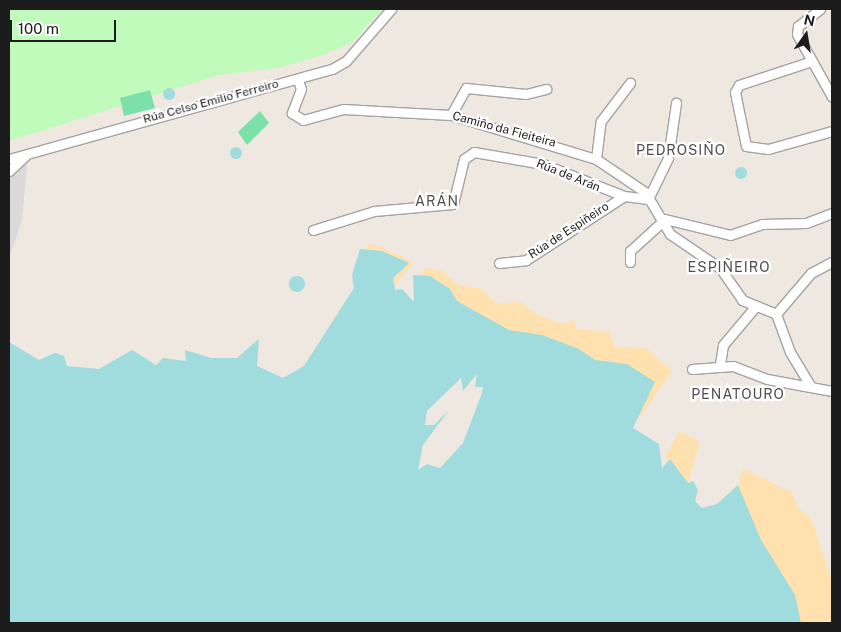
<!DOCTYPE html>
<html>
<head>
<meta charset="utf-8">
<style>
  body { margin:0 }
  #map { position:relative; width:841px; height:632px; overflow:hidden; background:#eee8e1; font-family:"Public Sans",sans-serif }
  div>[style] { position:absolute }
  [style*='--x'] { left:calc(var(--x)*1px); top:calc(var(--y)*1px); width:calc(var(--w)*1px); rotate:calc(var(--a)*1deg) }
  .residential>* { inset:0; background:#dbd9d9 }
  .sand>* { inset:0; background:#ffe1af }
  .park>* { inset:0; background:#c1fbbb }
  .pitch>* { inset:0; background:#7be1a9 }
  .water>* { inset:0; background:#a0dbde }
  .round { border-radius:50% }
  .roads { filter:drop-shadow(1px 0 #a3a3a3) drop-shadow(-1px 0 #a3a3a3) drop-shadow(0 1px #a3a3a3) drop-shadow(0 -1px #a3a3a3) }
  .minor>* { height:9px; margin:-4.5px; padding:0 4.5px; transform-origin:4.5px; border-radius:4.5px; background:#fff }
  span { translate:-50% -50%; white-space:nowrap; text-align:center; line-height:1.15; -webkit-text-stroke:4.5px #fff; paint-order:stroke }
  .street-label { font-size:12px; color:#1c1c1c }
  .neighbourhood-label { font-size:14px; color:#4f4f4f; letter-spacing:1px }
  .frame { position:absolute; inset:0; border:10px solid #1c1c1c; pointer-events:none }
  .north { position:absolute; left:781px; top:10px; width:50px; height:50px; -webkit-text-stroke:4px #fff; paint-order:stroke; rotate:13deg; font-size:14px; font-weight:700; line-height:20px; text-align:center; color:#1c1c1c }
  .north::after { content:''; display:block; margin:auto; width:18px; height:22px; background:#1c1c1c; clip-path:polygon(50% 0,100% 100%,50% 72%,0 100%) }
  .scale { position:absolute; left:10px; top:20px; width:106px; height:22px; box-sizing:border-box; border:2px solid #1c1c1c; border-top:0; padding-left:6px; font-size:15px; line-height:18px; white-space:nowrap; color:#1c1c1c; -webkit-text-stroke:4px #fff; paint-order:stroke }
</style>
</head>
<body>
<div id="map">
  <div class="residential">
    <div style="clip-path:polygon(28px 154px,22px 221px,9px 258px,9px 159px)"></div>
  </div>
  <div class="sand">
    <div style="clip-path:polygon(370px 243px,410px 260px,412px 266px,385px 295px,358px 256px)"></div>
    <div style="clip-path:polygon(425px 268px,441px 270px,459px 285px,483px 289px,495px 303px,521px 302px,534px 313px,562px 324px,573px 320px,577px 329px,610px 332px,615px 347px,646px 348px,672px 371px,633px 427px,416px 282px)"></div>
    <div style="clip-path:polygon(680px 431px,700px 442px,688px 483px,670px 459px,664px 458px)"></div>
    <div style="clip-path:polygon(743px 469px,792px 492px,798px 508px,811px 518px,832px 580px,832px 623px,769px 623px,717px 504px,738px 485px)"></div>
  </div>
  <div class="park">
    <div style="clip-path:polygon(9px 9px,383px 9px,351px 43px,320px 56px,278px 68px,219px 75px,9px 141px)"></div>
  </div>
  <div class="pitch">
    <div style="clip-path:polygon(150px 90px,155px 108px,124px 116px,120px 98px)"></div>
    <div style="clip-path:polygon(260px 111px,269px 123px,247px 145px,238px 132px)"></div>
  </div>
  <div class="water">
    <div class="round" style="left:163px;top:88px;width:12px;height:12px"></div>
    <div class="round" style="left:230px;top:147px;width:12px;height:12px"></div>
    <div class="round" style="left:735px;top:167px;width:12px;height:12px"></div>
    <div style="clip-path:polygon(evenodd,360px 249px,382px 251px,409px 263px,393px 278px,395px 290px,402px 289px,414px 302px,413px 275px,430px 276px,450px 289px,457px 301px,509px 330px,542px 335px,579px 349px,595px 360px,627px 364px,655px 382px,633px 428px,659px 444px,662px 468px,670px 459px,688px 483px,693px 481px,698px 490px,695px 501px,702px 508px,717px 504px,738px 485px,761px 540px,795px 595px,801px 623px,9px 623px,9px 342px,39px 360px,55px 353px,64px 356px,67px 366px,99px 369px,132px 350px,156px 365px,163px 358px,186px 361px,185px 350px,211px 358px,237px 358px,259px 339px,257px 366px,283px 378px,304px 366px,354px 288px,352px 275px,360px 249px,477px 374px,475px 387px,483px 387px,482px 393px,463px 443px,440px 468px,427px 464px,418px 470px,423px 445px,449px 410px,434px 425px,425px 425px,427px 411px,461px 378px,463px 391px,477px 374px)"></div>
    <div class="round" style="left:289px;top:276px;width:16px;height:16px"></div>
  </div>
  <div class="roads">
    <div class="minor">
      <div style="--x:820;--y:9;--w:28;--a:142"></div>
      <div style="--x:798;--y:26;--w:8;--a:97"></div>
      <div style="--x:797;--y:34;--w:72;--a:60.9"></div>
      <div style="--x:812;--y:61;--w:77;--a:161.8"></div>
      <div style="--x:739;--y:85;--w:8;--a:120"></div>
      <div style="--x:735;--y:92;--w:55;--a:78.5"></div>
      <div style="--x:746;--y:146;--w:22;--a:8"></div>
      <div style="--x:768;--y:149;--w:66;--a:-15.7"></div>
      <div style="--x:298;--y:80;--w:9;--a:72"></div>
      <div style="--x:301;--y:89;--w:26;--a:111"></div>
      <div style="--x:292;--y:113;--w:13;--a:32"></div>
      <div style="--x:303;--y:120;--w:41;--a:-15.4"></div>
      <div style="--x:343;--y:109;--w:108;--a:3.2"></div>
      <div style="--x:451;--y:115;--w:152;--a:16.9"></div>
      <div style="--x:596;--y:159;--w:59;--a:34"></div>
      <div style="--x:645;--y:192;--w:49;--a:59.2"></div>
      <div style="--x:670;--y:234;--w:60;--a:34.2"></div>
      <div style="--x:720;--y:268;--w:39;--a:55"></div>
      <div style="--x:742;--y:300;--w:37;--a:22"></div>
      <div style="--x:451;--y:115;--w:31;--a:-61"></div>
      <div style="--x:466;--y:88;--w:60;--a:5.7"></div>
      <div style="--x:526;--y:94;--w:21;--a:-14"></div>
      <div style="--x:9;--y:159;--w:335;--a:-15.6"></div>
      <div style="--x:332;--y:69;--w:16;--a:-30"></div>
      <div style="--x:346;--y:61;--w:69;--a:-49.1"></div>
      <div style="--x:596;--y:159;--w:38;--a:-83"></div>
      <div style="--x:601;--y:121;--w:48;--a:-52.7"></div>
      <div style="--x:9;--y:171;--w:23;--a:-43"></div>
      <div style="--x:648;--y:199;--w:46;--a:-64"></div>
      <div style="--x:668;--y:158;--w:56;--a:-81.7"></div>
      <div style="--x:665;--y:219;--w:67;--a:13.8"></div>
      <div style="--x:730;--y:235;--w:34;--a:-19"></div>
      <div style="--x:762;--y:224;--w:44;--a:-1.3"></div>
      <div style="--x:806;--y:223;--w:28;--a:-21"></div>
      <div style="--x:313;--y:230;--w:64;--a:-17.3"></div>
      <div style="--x:374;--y:211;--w:79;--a:-5.1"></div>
      <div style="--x:453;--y:204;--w:46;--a:-76.3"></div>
      <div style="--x:464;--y:159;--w:12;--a:-35"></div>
      <div style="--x:474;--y:152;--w:70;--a:9.9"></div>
      <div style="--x:543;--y:164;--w:87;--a:21.6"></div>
      <div style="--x:630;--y:262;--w:11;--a:-90"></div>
      <div style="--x:630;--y:251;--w:47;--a:-42.4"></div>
      <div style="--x:499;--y:263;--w:27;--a:-6"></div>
      <div style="--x:526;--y:260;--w:117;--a:-33.1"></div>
      <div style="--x:624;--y:196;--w:24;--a:7"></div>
      <div style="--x:776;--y:314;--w:40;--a:69.8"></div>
      <div style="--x:790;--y:352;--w:41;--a:59"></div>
      <div style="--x:776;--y:314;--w:54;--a:-49.5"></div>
      <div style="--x:811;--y:273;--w:24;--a:-28"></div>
      <div style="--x:720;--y:364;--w:19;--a:-81"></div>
      <div style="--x:723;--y:345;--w:50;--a:-49.9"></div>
      <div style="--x:692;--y:369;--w:41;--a:-4.2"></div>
      <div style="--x:733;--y:366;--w:36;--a:21"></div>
      <div style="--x:767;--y:379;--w:66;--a:10.5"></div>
    </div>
  </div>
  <div class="street-label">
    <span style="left:211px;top:102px;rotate:-15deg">Rúa Celso Emilio Ferreiro</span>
    <span style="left:504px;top:130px;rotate:15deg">Camiño da Fieiteira</span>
    <span style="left:568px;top:176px;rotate:22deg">Rúa de Arán</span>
    <span style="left:569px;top:231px;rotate:-33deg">Rúa de Espiñeiro</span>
  </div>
  <div class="neighbourhood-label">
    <span style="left:681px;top:150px">PEDROSIÑO</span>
    <span style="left:437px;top:201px">ARÁN</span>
    <span style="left:729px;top:267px">ESPIÑEIRO</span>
    <span style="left:738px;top:394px">PENATOURO</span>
  </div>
  <div class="frame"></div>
  <div class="north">N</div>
  <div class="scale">100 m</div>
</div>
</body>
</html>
